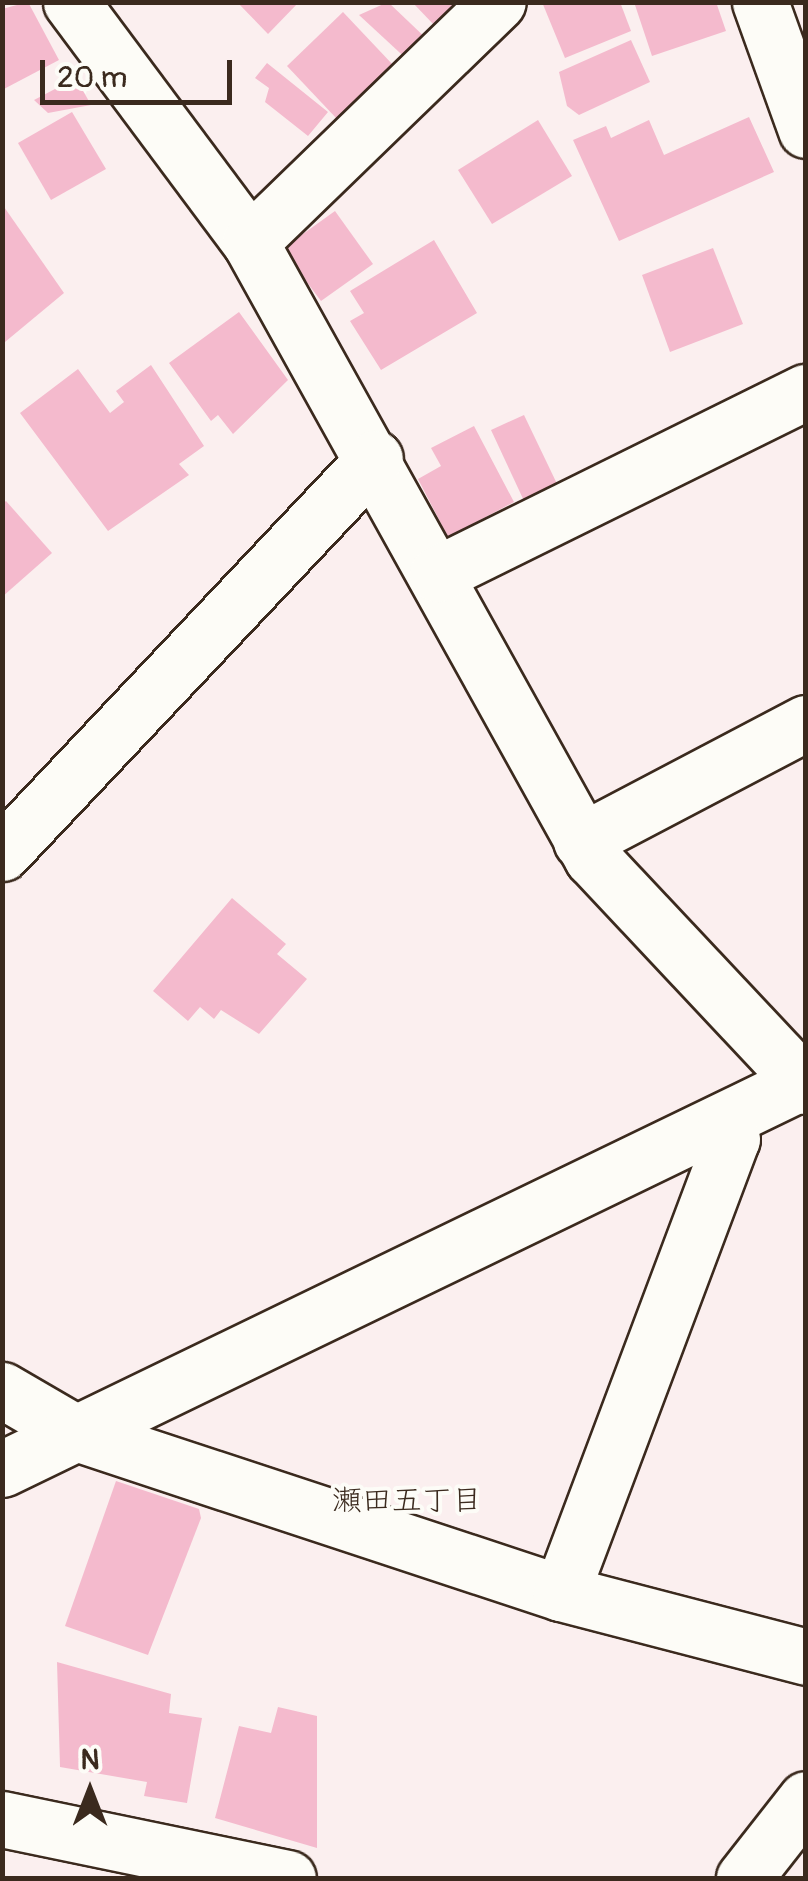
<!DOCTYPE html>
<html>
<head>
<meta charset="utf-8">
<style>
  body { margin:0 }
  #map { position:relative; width:808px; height:1881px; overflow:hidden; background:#fbefef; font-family:Pangolin,"Klee One",sans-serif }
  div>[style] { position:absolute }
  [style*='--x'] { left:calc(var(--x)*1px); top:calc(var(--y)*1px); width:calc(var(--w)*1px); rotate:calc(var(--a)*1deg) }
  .building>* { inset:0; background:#f4bacd }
  .roads { filter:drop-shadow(2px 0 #3b2a1e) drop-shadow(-2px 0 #3b2a1e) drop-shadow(0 2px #3b2a1e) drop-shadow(0 -2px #3b2a1e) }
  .minor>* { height:55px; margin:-27.5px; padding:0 27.5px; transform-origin:27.5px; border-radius:27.5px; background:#fdfcf7 }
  span { translate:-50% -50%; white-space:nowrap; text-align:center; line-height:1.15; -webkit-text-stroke:8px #fdfcf7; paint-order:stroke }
  .neighbourhood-label { font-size:30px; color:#3b2a1e }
  .frame { position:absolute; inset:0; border:5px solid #3b2a1e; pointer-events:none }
  .north { position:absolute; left:40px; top:1741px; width:100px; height:100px; -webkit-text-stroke:8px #fdfcf7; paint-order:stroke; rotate:0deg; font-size:28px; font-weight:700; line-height:40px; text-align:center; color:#3b2a1e }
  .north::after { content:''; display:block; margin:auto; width:35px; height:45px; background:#3b2a1e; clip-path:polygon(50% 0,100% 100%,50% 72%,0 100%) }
  .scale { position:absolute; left:40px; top:60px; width:192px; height:45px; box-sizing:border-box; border:5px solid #3b2a1e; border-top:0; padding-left:12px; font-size:30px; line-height:35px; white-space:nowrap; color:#3b2a1e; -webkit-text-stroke:8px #fdfcf7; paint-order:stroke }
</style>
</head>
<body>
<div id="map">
  <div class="building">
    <div style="clip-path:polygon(28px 2px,59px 60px,2px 90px,2px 9px)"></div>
    <div style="clip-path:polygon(237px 2px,299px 2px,268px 34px)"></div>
    <div style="clip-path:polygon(388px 2px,431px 43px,412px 64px,359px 15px)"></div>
    <div style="clip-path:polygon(412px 2px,462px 2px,436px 27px)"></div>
    <div style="clip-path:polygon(542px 2px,620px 2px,631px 31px,565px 58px)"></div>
    <div style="clip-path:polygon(634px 2px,716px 2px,726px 31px,652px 56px)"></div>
    <div style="clip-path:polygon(343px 12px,394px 66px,337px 119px,287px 66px)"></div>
    <div style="clip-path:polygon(631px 40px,650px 82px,579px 115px,567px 106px,559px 72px)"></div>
    <div style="clip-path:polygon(267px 63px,328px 112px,308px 136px,265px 102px,269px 88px,255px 78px)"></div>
    <div style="clip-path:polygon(76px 78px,91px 105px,48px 113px,34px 100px)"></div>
    <div style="clip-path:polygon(72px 112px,106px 169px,51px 200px,18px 143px)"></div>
    <div style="clip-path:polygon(749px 117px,774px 172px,619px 241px,573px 140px,606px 126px,611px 138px,649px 120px,664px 155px)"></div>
    <div style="clip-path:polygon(538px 120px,572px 176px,492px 224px,458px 170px)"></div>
    <div style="clip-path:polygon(2px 204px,64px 293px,5px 342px,2px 339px)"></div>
    <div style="clip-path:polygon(335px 211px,373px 264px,321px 301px,282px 249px)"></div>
    <div style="clip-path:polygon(434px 240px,477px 313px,381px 370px,350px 321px,364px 313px,350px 291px)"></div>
    <div style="clip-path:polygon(713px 248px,743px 324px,670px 352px,642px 275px)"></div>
    <div style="clip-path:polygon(239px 312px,288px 380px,233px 434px,218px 415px,211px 421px,169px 363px)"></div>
    <div style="clip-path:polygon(151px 365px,204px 446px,179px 464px,189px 475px,108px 531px,20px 413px,78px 369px,110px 413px,124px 402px,116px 391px)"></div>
    <div style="clip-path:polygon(524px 415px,559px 488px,525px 503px,491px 430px)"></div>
    <div style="clip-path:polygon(474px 426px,514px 502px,448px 537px,418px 479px,441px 466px,431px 448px)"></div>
    <div style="clip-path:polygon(6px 501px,52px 553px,2px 597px,2px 504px)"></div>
    <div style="clip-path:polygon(232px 898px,286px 944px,277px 954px,307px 979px,259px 1034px,221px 1010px,214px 1019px,200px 1007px,188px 1021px,153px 991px)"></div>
    <div style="clip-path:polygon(116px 1481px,199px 1509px,201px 1518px,148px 1655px,65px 1626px)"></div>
    <div style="clip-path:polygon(57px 1662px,171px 1694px,169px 1713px,202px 1718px,187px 1803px,144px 1796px,147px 1782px,60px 1767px)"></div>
    <div style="clip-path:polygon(278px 1707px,317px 1716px,317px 1848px,215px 1818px,239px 1726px,271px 1733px)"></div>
  </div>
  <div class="roads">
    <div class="minor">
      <div style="--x:71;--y:2;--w:299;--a:53.3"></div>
      <div style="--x:250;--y:242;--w:705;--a:60.96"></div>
      <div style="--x:592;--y:858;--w:313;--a:46.8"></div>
      <div style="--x:760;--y:2;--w:136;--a:70.2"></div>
      <div style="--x:250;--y:242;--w:345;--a:-44.1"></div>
      <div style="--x:437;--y:574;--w:411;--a:-26.3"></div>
      <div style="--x:581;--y:841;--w:254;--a:-27.7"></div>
      <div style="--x:2;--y:853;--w:543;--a:-46.64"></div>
      <div style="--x:2;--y:1390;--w:86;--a:30.2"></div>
      <div style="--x:76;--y:1433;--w:511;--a:18.26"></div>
      <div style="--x:561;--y:1593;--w:253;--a:14.6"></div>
      <div style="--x:2;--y:1469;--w:893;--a:-25.82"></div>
      <div style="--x:561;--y:1593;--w:485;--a:-69.4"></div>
      <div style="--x:732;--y:1139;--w:17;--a:-114"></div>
      <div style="--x:2;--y:1819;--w:292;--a:11.7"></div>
      <div style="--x:744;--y:1878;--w:100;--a:-51.9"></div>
    </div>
  </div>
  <div class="neighbourhood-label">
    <span style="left:407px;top:1501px">瀬田五丁目</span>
  </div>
  <div class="frame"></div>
  <div class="north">N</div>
  <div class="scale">20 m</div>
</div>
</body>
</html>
